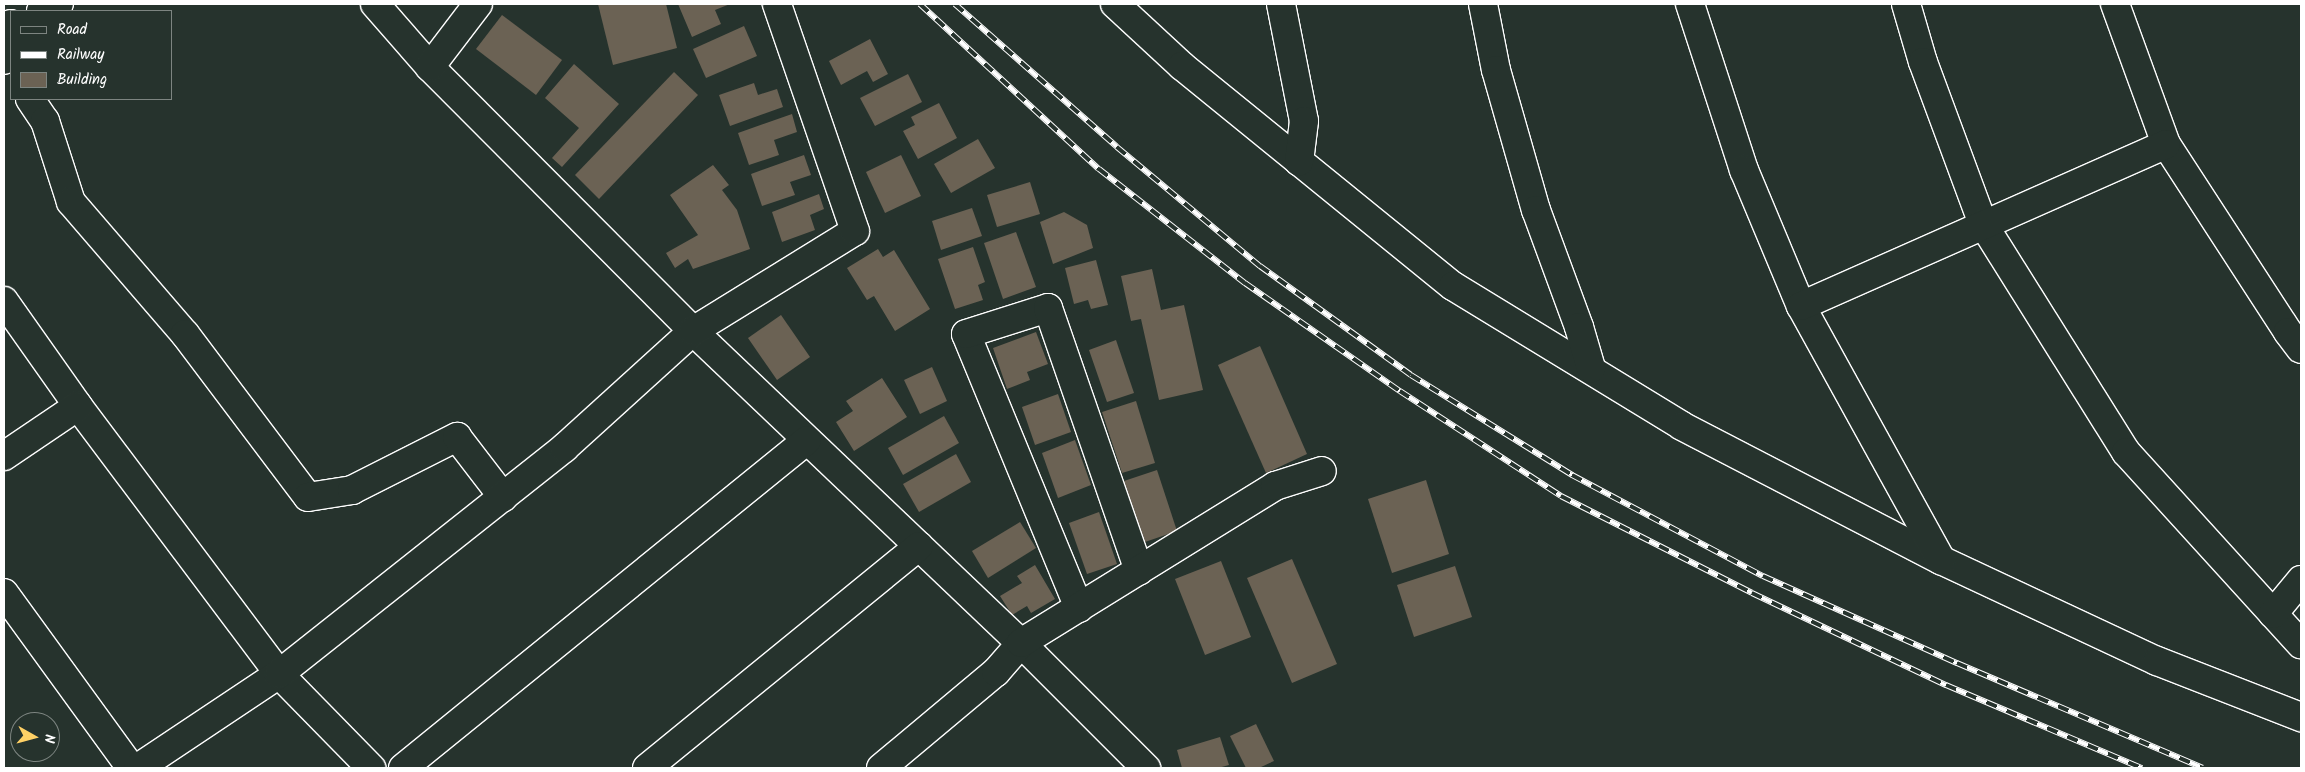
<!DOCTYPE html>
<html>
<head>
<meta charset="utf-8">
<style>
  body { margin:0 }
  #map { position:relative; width:2305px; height:772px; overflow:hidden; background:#26332d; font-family:Kalam,sans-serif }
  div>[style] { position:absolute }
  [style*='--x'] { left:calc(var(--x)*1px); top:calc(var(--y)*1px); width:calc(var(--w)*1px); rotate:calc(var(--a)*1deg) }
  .building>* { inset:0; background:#6b6254 }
  .roads { filter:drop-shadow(1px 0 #fff) drop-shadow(-1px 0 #fff) drop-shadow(0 1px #fff) drop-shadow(0 -1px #fff) }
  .minor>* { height:28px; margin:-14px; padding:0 14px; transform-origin:14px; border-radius:14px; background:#26332d }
  .rail>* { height:5.5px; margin-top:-2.75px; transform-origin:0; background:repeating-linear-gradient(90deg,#26332d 0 11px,#fff 0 22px); box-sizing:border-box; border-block:1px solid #fff }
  span { translate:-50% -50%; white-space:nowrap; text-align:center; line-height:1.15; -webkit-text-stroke:5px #26332d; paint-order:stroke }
  .frame { position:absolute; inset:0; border:5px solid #fff; pointer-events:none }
  .legend { position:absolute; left:10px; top:10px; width:162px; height:90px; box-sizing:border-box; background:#26332d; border:1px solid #7d8581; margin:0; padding:6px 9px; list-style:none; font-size:15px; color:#fff }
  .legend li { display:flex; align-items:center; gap:10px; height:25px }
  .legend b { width:25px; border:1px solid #7d8581 }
  .north { position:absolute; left:10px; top:712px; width:50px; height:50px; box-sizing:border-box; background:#26332d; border:1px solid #7d8581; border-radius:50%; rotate:97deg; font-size:14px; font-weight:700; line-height:20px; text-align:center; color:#fff }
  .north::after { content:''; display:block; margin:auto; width:18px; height:22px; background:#ffd166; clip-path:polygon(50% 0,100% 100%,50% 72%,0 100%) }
</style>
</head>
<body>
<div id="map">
  <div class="building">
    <div style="clip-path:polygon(598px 4px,666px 4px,677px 48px,613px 65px)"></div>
    <div style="clip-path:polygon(678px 4px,730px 4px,715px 10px,721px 24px,692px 37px)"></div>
    <div style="clip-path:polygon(502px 15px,562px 60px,536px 95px,476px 49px)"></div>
    <div style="clip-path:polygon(744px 26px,757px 56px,706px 78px,693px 49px)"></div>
    <div style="clip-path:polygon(870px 39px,888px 74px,873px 82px,867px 71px,841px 85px,829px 61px)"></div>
    <div style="clip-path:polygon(574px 64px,619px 104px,562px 167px,552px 158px,579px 128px,545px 98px)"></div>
    <div style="clip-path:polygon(674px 72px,698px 95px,599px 199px,575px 175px)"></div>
    <div style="clip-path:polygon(908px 74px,922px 102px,875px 126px,860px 98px)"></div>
    <div style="clip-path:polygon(754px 83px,758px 95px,777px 89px,783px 107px,730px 126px,719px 95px)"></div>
    <div style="clip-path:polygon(939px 103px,957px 138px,918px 159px,903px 131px,915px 125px,911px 117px)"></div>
    <div style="clip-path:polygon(792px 114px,797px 132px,774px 140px,779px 155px,749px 165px,738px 133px)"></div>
    <div style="clip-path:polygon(978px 139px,995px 168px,951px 193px,934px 164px)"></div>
    <div style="clip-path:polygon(804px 155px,811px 175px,790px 182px,795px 195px,762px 206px,751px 174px)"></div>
    <div style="clip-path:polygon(901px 155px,921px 196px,885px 213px,866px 172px)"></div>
    <div style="clip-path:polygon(713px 165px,729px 185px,722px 190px,737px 210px,750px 249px,693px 269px,688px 259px,675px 268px,666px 253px,698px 235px,670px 195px)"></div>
    <div style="clip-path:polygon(1030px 182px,1040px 214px,997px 227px,987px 195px)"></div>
    <div style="clip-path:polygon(819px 194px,824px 209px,810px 215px,815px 230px,782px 242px,772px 212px)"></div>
    <div style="clip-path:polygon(972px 208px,982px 236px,941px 250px,932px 221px)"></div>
    <div style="clip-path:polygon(1064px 212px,1087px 225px,1093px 248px,1053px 264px,1040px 222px)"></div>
    <div style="clip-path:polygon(1016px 232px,1036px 287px,1003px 299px,984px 243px)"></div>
    <div style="clip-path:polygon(973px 247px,985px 282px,978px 285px,983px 300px,955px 309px,938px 259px)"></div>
    <div style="clip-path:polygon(878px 249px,883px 257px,894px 250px,930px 309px,895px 331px,874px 296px,867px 300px,847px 268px)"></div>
    <div style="clip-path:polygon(1096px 260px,1108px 305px,1091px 309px,1088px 300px,1074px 304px,1065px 268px)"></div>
    <div style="clip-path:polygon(1152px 269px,1161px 310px,1184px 305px,1203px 390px,1159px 400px,1141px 319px,1131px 321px,1121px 276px)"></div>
    <div style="clip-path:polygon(781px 315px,810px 357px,777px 380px,748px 338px)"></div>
    <div style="clip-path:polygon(1036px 332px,1048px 364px,1027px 372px,1030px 380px,1007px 389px,993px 348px)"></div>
    <div style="clip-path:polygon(1116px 340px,1134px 393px,1107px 402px,1089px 350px)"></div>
    <div style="clip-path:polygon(1260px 346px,1307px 454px,1266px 473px,1218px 365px)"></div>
    <div style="clip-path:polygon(932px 367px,947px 401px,920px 414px,904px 380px)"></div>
    <div style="clip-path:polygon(882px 378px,907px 417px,854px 451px,836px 422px,853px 411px,846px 401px)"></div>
    <div style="clip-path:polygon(1058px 394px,1071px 432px,1035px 445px,1022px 407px)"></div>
    <div style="clip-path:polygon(1136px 401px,1155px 463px,1122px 473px,1102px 412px)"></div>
    <div style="clip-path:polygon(944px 416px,959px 443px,903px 475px,888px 448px)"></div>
    <div style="clip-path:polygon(1075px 440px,1091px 485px,1058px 498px,1042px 453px)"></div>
    <div style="clip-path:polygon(956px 454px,971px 482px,919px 512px,903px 484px)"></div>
    <div style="clip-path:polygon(1157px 470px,1177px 531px,1145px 542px,1124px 481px)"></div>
    <div style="clip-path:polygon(1426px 480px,1449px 554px,1392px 573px,1368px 499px)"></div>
    <div style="clip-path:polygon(1099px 512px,1117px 564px,1087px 574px,1069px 523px)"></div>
    <div style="clip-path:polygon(1020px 522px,1036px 548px,988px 578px,972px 551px)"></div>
    <div style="clip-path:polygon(1292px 559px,1337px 664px,1292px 683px,1247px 578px)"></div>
    <div style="clip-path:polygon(1221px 561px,1251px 637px,1205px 655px,1175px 579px)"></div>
    <div style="clip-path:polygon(1035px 565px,1055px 599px,1031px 613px,1027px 606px,1012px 615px,1000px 596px,1022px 583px,1017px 576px)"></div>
    <div style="clip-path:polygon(1455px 566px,1472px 617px,1414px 637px,1397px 585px)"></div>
    <div style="clip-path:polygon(1256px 724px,1274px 761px,1259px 768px,1246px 768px,1230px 736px)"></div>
    <div style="clip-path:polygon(1220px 737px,1229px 765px,1218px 768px,1182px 768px,1177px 750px)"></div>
  </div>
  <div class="roads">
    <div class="minor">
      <div style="--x:375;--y:4;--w:84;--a:48.9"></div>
      <div style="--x:430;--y:67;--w:373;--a:45.1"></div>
      <div style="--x:693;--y:331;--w:453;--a:43.6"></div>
      <div style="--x:1021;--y:643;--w:177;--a:45"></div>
      <div style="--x:1115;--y:4;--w:91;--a:42.8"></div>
      <div style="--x:1182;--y:66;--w:349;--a:39.1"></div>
      <div style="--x:1453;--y:286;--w:268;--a:31.4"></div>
      <div style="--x:1682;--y:426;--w:292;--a:27.4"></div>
      <div style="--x:1941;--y:560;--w:238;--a:25.1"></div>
      <div style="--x:2157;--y:661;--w:155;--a:21.3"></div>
      <div style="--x:1281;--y:4;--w:119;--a:78.9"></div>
      <div style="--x:1304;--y:121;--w:41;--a:97"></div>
      <div style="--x:1483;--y:4;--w:67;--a:78.9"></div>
      <div style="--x:1496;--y:70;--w:146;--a:74.1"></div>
      <div style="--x:1536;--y:210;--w:125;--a:69.8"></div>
      <div style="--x:1579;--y:327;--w:43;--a:73.7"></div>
      <div style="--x:1690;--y:4;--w:175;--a:72"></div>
      <div style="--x:1744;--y:170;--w:147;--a:67.3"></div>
      <div style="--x:1801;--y:306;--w:290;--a:61.1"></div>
      <div style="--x:1906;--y:4;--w:60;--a:73.7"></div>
      <div style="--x:1923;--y:62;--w:173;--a:69.7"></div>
      <div style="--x:1983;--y:224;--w:269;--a:57.9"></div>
      <div style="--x:2126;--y:452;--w:260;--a:47.7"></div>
      <div style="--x:2115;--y:4;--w:149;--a:70"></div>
      <div style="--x:2166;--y:144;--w:224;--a:57"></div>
      <div style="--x:2288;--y:332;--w:21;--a:53"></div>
      <div style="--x:41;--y:11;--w:19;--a:-21"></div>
      <div style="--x:4;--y:60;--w:35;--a:-83"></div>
      <div style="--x:8;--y:25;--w:3;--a:-18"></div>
      <div style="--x:430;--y:67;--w:79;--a:-52.7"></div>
      <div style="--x:30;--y:99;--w:27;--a:56"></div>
      <div style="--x:45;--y:121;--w:85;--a:72.2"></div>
      <div style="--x:71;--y:202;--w:174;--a:49.2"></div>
      <div style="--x:185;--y:334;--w:204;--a:53"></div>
      <div style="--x:308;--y:497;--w:45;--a:-9"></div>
      <div style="--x:352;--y:490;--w:118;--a:-26.8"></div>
      <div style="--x:457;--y:437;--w:76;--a:52.5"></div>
      <div style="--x:4;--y:301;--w:128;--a:54.8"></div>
      <div style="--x:78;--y:406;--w:335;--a:53.1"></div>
      <div style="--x:279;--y:674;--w:132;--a:45.6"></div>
      <div style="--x:1801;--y:306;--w:399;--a:-23.9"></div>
      <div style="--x:4;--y:456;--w:89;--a:-34"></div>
      <div style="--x:4;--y:593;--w:216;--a:54"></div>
      <div style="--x:1079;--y:608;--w:296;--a:-112.4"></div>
      <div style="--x:966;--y:334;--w:86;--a:-17.6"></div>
      <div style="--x:1048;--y:308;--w:278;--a:70.9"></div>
      <div style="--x:2273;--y:614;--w:44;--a:-50.5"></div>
      <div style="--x:138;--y:768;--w:169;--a:-33.7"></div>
      <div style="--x:279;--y:674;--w:364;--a:-38.4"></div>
      <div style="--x:564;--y:448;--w:174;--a:-42.2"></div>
      <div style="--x:693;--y:331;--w:190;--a:-31.7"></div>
      <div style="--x:855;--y:231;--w:240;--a:-109"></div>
      <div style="--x:403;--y:768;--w:520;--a:-39.07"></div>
      <div style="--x:647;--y:768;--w:351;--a:-39.2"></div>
      <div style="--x:881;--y:768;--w:150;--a:-39.9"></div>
      <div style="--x:996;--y:672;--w:38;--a:-49"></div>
      <div style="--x:1021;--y:643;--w:299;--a:-31.7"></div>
      <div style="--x:1275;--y:486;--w:49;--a:-17.7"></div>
    </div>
  </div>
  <div class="rail">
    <div style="--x:920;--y:4;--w:243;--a:42.7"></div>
    <div style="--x:1099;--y:169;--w:185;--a:38"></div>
    <div style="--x:1245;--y:283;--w:189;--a:34.9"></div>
    <div style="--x:1400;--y:391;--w:192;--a:33.1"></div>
    <div style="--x:1561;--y:496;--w:214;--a:26.9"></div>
    <div style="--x:1752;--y:593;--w:215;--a:25.4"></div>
    <div style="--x:1946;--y:685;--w:213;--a:23"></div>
    <div style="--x:955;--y:4;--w:216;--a:41.4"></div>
    <div style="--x:1117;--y:147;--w:186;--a:39.8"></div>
    <div style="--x:1260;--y:266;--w:186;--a:35.8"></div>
    <div style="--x:1411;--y:375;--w:190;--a:31.8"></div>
    <div style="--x:1572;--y:475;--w:216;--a:27.9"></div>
    <div style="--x:1763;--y:576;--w:213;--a:24.2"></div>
    <div style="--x:1957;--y:663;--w:267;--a:23.1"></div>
  </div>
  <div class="frame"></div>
  <ul class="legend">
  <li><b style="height:6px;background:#26332d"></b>Road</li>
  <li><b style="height:6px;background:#fff"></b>Railway</li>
  <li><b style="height:14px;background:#6b6254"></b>Building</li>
  </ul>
  <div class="north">N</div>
</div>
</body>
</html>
